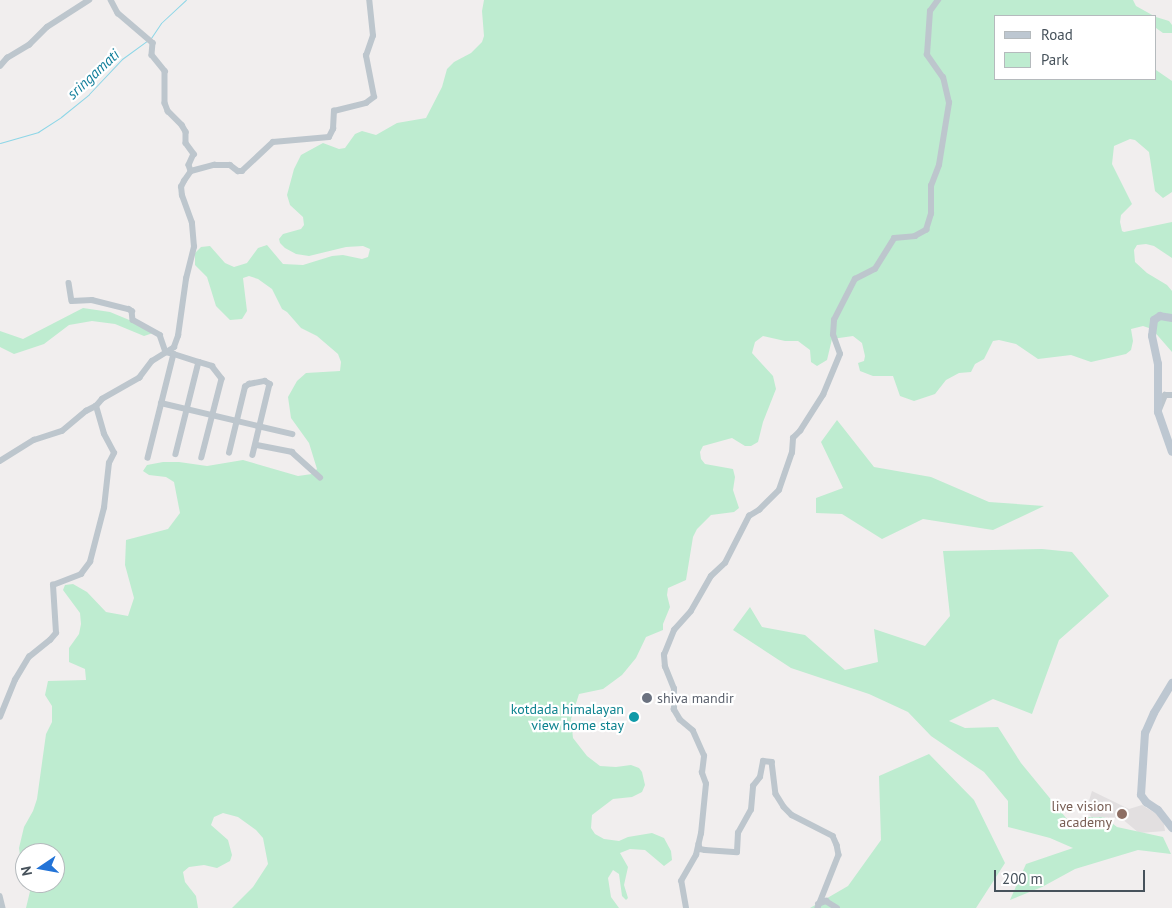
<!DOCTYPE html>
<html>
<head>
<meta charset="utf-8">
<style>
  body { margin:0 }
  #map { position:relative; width:1172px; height:908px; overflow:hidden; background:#f1eeee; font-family:"PT Sans",sans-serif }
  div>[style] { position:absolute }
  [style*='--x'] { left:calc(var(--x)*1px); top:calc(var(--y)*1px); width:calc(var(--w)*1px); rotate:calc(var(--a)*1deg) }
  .education>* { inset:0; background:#e2dfe0 }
  .green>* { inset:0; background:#beecd0 }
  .stream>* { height:1px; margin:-0.5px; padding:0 0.5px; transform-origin:0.5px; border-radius:0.5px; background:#8dd6e7 }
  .street>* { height:5.5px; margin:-2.75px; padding:0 2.75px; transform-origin:2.75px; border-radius:2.75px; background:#bdc6cd }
  .secondary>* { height:8px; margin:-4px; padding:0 4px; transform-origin:4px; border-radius:4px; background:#bdc7d1 }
  .dots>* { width:14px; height:14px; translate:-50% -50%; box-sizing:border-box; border:2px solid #fff; border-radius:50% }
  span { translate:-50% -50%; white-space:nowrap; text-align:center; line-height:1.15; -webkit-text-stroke:4.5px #fff; paint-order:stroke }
  .worship-label { font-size:14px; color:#5b616d }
  .left { translate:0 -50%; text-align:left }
  .culture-label { font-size:14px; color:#0d838f }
  .right { translate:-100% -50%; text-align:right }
  .education-label { font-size:14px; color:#785e54 }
  .water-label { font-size:15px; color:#137f9b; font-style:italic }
  .legend { position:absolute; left:994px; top:15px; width:162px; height:65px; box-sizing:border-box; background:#fff; border:1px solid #b5babd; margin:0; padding:6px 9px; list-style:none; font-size:15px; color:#47525b }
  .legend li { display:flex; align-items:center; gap:10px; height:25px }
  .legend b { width:25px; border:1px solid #b5babd }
  .north { position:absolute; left:15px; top:843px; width:50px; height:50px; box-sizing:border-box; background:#fff; border:1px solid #b5babd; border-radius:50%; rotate:258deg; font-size:14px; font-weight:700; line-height:20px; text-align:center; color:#47525b }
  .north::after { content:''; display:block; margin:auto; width:18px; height:22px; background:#2273d7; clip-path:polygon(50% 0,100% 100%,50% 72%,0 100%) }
  .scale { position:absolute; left:994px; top:870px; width:151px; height:22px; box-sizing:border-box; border:2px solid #47525b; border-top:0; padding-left:6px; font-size:15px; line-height:18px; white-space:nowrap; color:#47525b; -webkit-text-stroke:4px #fff; paint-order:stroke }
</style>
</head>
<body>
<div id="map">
  <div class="education">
    <div style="clip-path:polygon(1092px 791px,1129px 809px,1142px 805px,1163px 818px,1165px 831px,1139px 833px,1121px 818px,1092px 820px,1087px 807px)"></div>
  </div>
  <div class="green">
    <div style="clip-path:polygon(484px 0,1133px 0,1136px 6px,1154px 16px,996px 16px,996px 79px,1156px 79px,1156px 70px,1172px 81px,1172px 192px,1163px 198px,1155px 191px,1149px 152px,1135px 140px,1130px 139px,1114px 146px,1112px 164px,1132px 204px,1121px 215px,1120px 222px,1122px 231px,1124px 232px,1172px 222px,1172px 258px,1154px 246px,1146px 244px,1137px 245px,1134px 250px,1135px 262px,1147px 273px,1167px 285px,1172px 291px,1172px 352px,1152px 329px,1143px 326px,1131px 329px,1133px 341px,1131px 350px,1126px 354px,1091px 362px,1071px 355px,1038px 359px,1016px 344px,999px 340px,993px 341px,984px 359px,975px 364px,971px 372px,959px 373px,946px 380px,935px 394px,914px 401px,900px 396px,893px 376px,873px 376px,860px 371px,858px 363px,864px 361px,865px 356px,862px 343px,853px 336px,832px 339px,827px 360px,817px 366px,811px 362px,810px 350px,798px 341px,785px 341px,763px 336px,755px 342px,752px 353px,773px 376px,776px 389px,763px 422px,758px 442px,751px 446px,745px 446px,732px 438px,703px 446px,700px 452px,701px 459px,705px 464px,733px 469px,735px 477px,733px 490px,739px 508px,734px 512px,711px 515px,697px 529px,693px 537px,686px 580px,668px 588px,667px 595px,670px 607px,663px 624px,663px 630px,646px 637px,636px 658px,622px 675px,603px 689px,579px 694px,571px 719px,573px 738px,587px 756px,600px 766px,616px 767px,631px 765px,639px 768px,642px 772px,645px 785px,642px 792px,632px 797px,613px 799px,592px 815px,591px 828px,595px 834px,604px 839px,619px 841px,628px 837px,652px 833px,664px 838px,671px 851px,672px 860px,664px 866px,645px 850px,630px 849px,620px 853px,628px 867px,624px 885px,628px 898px,626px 900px,622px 896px,619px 874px,613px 870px,608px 878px,611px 897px,619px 908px,232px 908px,253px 887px,268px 864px,263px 838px,256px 830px,238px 817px,223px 813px,214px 817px,211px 825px,228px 840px,232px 855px,230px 861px,217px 868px,204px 865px,189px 867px,183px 872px,185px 882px,196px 896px,198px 908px,26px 908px,32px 883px,55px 883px,55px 853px,25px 853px,25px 870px,21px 863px,19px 848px,24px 827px,33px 811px,37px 799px,46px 734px,52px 722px,52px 706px,45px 695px,48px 681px,86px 680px,85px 669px,69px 662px,69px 648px,79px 634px,81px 624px,80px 613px,63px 590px,65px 585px,73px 584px,87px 592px,106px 612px,128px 616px,134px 598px,125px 565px,126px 540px,168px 529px,180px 513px,174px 482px,166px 477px,149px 475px,143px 471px,147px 465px,163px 462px,179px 462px,207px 466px,243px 460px,298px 476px,312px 474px,317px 469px,309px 443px,291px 418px,288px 397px,297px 381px,306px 373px,340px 371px,341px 362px,338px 354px,317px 336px,301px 328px,287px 312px,282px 309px,272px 289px,258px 279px,249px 276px,243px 278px,247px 311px,242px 319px,230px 320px,216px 306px,207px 277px,195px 265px,195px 253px,201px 247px,210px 246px,225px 263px,234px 267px,247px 263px,258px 248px,267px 245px,283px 264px,303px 265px,332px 256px,343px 255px,362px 259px,368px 257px,370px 249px,363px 246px,346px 247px,309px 256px,296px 254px,285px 248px,280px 243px,279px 239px,283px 234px,301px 229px,304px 225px,303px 217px,290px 205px,287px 195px,294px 169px,301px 155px,323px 143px,339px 149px,345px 148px,355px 134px,362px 131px,376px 135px,397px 123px,426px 118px,442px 87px,447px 69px,454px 62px,471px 53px,482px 42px,484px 36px,482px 11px)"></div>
    <div style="clip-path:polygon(1156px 17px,1169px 21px,1172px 25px,1172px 33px,1163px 33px,1156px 28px)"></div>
    <div style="clip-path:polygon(83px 308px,110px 312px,139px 324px,153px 333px,144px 336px,115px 324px,92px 321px,69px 325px,44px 344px,14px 354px,0 347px,0 331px,23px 339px)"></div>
    <div style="clip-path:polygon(837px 420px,874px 467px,931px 477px,989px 502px,1044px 506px,993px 530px,923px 519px,882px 539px,842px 514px,816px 513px,816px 498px,843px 488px,821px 442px)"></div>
    <div style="clip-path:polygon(1042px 549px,1072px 552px,1109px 596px,1059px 640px,1032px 714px,993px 699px,949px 721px,965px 728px,998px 727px,1021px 763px,1071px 824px,1084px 817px,1104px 817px,1117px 827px,1163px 837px,1171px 854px,1138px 850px,1075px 869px,1042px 887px,1010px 900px,1026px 864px,1073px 848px,1050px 838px,1008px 827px,1008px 801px,984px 772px,931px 736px,908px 712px,869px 694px,791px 668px,733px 630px,750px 607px,762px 627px,805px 635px,845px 670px,878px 662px,874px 629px,925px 646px,950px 616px,943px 551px)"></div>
    <div style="clip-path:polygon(929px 754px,974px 800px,1005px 863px,976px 908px,810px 908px,848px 886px,881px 840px,879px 776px)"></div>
  </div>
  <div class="stream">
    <div style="--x:151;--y:38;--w:18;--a:-56"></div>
    <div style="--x:161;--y:23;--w:34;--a:-43"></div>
    <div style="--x:0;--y:143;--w:40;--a:-16"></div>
    <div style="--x:38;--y:132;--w:27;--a:-33"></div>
    <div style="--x:61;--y:117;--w:36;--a:-39"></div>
    <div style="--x:89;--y:94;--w:48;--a:-46.7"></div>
    <div style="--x:122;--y:59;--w:32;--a:-36"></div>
  </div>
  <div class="street">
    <div style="--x:111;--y:0;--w:15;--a:62"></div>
    <div style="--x:118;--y:13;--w:46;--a:40.6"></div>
    <div style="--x:153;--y:43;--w:12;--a:95"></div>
    <div style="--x:152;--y:55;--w:21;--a:51"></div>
    <div style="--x:165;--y:71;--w:32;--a:90"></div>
    <div style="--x:165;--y:103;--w:9;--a:69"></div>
    <div style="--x:168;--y:111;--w:20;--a:45"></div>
    <div style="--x:182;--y:125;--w:8;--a:60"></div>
    <div style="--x:186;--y:132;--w:11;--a:90"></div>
    <div style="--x:186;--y:143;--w:14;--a:54"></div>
    <div style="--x:194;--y:154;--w:12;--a:114"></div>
    <div style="--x:189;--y:165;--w:6;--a:72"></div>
    <div style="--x:0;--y:66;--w:11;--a:-49"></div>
    <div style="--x:7;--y:58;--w:26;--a:-31"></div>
    <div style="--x:29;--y:45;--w:25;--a:-45"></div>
    <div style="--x:47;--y:27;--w:50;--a:-32.7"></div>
    <div style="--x:69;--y:283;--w:18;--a:81"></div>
    <div style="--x:72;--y:301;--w:20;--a:-3"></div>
    <div style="--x:92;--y:300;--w:38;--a:14"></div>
    <div style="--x:129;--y:309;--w:4;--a:34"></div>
    <div style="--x:132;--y:311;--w:9;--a:84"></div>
    <div style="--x:133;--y:320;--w:31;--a:29"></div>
    <div style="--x:160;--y:335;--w:18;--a:71"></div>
    <div style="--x:166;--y:352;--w:8;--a:14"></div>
    <div style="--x:174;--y:354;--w:107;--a:104"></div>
    <div style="--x:174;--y:354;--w:26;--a:18"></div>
    <div style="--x:199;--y:362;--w:95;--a:104"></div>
    <div style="--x:199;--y:362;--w:14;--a:17"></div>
    <div style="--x:212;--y:366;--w:16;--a:52"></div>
    <div style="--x:222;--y:379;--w:81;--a:104.4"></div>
    <div style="--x:161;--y:403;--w:135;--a:13.3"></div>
    <div style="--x:1159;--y:410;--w:16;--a:-68"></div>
    <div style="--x:1165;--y:395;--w:7;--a:0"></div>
    <div style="--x:257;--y:445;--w:36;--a:11"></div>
    <div style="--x:292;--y:452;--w:38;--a:42"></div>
    <div style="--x:229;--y:453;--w:68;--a:-76.4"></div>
    <div style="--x:245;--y:387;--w:5;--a:-37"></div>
    <div style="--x:249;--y:384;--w:16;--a:-11"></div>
    <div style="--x:265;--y:381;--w:6;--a:31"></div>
    <div style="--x:270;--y:384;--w:73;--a:103.5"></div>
    <div style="--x:0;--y:461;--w:40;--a:-32"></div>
    <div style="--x:34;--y:440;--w:29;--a:-18"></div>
    <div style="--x:62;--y:431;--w:31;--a:-40"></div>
    <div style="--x:86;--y:411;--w:11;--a:-27"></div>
    <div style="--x:0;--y:717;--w:40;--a:-68"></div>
    <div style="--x:15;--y:680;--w:27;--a:-59"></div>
    <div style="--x:29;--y:657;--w:27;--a:-39"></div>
    <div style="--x:50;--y:640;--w:9;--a:-49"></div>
    <div style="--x:56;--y:633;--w:48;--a:-93.6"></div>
    <div style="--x:53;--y:585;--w:30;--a:-21"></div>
    <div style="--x:81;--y:574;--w:15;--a:-53"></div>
    <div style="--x:90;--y:562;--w:56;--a:-75.5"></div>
    <div style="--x:104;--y:508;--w:45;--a:-83.7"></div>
    <div style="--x:109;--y:463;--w:11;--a:-63"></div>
    <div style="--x:114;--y:453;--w:21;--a:-118"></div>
    <div style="--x:104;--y:434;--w:29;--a:-106"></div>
    <div style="--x:96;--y:406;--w:9;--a:-49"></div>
    <div style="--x:102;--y:399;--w:43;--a:-29.6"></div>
    <div style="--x:139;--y:378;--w:21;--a:-53"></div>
    <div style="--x:152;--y:361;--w:26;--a:-32"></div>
    <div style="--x:174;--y:347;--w:12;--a:-70"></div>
    <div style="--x:178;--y:336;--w:58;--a:-82"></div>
    <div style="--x:186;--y:279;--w:33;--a:-76"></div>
    <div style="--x:194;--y:247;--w:24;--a:-95"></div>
    <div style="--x:192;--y:223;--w:29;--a:-110"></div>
    <div style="--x:182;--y:196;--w:9;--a:-96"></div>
    <div style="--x:181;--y:187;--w:7;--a:-63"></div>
    <div style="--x:184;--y:181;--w:12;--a:-55"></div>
    <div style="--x:191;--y:171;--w:24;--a:-15"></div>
    <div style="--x:214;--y:165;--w:16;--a:0"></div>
    <div style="--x:230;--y:165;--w:10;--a:37"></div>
    <div style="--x:238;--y:171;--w:4;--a:0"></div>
    <div style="--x:242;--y:171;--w:42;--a:-43.1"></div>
    <div style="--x:273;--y:142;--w:56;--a:-5.1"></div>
    <div style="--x:329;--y:137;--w:9;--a:-63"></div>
    <div style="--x:333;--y:129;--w:18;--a:-87"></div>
    <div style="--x:334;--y:111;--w:33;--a:-14"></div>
    <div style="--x:366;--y:103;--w:10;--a:-37"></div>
    <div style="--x:374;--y:97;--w:42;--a:-101"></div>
    <div style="--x:366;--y:56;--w:21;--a:-71"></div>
    <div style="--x:373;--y:36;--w:36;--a:-96"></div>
    <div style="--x:699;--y:844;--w:5;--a:79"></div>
    <div style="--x:700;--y:849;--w:5;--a:11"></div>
    <div style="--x:705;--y:850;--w:32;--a:4"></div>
    <div style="--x:737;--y:852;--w:19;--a:-87"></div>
    <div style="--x:738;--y:833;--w:26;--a:-61"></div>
    <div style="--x:751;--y:810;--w:24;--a:-85"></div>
    <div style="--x:753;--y:786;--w:11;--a:-52"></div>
    <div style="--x:760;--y:777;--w:16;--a:-79"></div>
    <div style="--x:763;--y:761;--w:9;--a:6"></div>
    <div style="--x:772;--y:762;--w:32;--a:83"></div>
    <div style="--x:776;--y:794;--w:15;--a:58"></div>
    <div style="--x:784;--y:807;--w:11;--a:45"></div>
    <div style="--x:792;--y:815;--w:46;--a:27.1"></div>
    <div style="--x:833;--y:836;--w:10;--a:66"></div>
    <div style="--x:837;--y:845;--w:10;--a:79"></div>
    <div style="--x:839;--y:855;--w:57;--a:111.6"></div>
    <div style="--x:0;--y:896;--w:12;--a:76"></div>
    <div style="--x:818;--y:904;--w:9;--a:-21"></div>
    <div style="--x:826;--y:901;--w:13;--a:32"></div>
    <div style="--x:686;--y:908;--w:27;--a:-100"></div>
    <div style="--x:681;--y:881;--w:30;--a:-60"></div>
    <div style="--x:696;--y:855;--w:22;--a:-77"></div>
    <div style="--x:701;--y:834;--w:50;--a:-84.3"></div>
    <div style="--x:706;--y:784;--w:12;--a:-110"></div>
    <div style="--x:702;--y:773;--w:17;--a:-83"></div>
    <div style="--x:704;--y:756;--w:27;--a:-114"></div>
    <div style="--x:693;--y:731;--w:17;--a:-140"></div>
    <div style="--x:680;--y:720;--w:12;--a:-121"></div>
    <div style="--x:674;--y:710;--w:21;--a:-90"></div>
    <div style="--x:674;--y:689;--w:24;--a:-112"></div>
    <div style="--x:665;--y:667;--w:12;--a:-95"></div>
    <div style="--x:664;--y:655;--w:27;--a:-68"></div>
    <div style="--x:674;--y:630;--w:25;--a:-48"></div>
    <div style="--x:691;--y:611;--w:40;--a:-60.3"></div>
    <div style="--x:711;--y:576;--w:19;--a:-43"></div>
    <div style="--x:725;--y:563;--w:53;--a:-62.9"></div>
    <div style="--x:749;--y:516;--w:12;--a:-31"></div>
    <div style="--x:759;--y:510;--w:28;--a:-45"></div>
    <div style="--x:779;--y:490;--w:39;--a:-71"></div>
    <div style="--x:792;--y:453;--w:15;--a:-86"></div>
    <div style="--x:793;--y:438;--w:10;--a:-45"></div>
    <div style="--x:800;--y:431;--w:43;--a:-57.4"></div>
    <div style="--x:823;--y:395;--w:44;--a:-67.5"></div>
    <div style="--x:840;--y:354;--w:20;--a:-110"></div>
    <div style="--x:833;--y:335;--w:15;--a:-86"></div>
    <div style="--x:834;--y:320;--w:46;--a:-62.9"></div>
    <div style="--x:855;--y:279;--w:22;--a:-27"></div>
    <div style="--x:875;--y:269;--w:36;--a:-58"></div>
    <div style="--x:894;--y:238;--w:21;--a:-5"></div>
    <div style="--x:915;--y:236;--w:13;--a:-29"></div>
    <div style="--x:926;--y:230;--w:17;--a:-73"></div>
    <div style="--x:931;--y:214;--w:28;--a:-90"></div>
    <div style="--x:931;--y:186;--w:22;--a:-69"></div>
    <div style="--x:939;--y:165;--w:63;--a:-80.8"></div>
    <div style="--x:949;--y:103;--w:26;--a:-103"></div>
    <div style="--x:943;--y:78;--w:28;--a:-125"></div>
    <div style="--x:927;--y:55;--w:44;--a:-86.1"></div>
    <div style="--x:930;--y:11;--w:14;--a:-54"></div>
  </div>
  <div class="secondary">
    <div style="--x:1172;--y:318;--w:12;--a:-171"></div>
    <div style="--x:1160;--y:316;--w:7;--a:146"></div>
    <div style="--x:1154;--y:320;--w:16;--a:97"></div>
    <div style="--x:1152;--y:336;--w:29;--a:78"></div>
    <div style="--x:1158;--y:364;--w:48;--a:90"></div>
    <div style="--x:1158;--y:412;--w:42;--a:70.7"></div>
    <div style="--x:1172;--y:683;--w:35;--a:121"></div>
    <div style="--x:1154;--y:713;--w:22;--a:114"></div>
    <div style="--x:1145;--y:733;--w:62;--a:93.7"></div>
    <div style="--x:1141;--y:795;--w:9;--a:54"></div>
    <div style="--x:1146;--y:802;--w:14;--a:34"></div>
    <div style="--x:1158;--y:810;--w:23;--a:52"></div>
  </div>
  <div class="dots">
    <div style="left:647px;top:698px;background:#6b7280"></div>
    <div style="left:634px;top:717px;background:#0f9aa8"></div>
    <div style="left:1122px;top:814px;background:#8d6e63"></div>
  </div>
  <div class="worship-label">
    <span class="left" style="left:657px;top:698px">shiva mandir</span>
  </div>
  <div class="culture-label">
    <span class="right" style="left:624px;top:717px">kotdada himalayan<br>view home stay</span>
  </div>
  <div class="education-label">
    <span class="right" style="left:1112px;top:814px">live vision<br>academy</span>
  </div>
  <div class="water-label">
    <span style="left:93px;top:74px;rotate:-43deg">sringamati</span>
  </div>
  <ul class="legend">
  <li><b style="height:6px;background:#bdc7d1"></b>Road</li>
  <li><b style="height:14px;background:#beecd0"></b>Park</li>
  </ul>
  <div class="north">N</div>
  <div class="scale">200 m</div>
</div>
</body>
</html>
